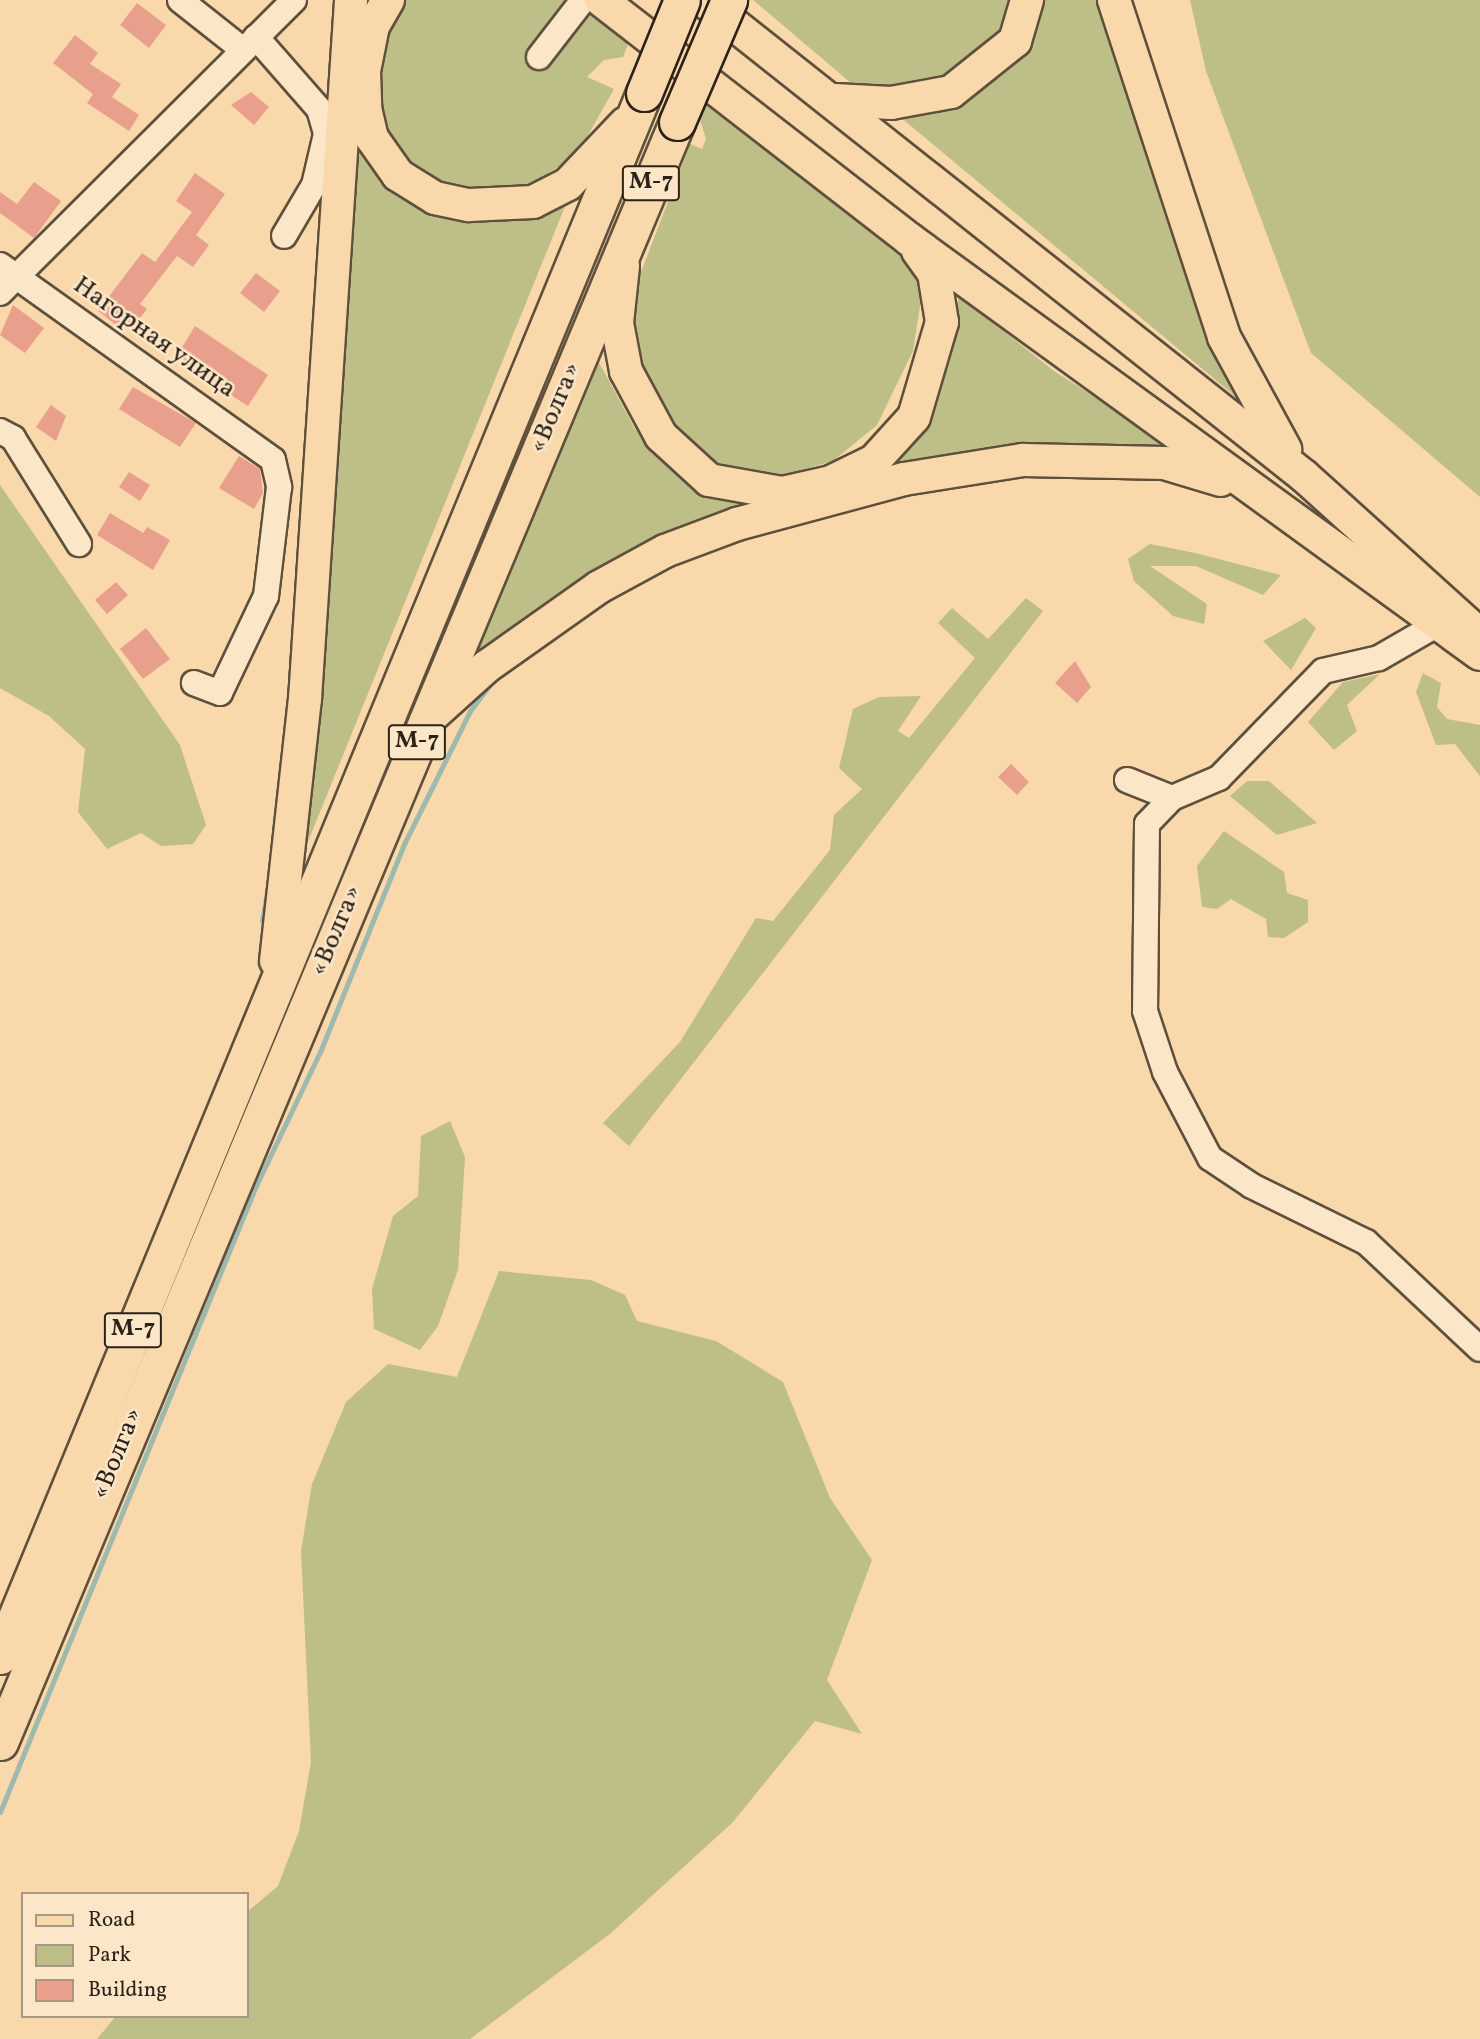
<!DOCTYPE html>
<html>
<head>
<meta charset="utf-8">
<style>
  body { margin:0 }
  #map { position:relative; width:1480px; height:2039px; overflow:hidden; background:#f9d8ab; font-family:Vollkorn,serif }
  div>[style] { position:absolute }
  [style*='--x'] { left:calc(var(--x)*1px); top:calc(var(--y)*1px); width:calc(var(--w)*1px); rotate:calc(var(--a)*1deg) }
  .green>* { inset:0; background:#bebe88 }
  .stream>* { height:5px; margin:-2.5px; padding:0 2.5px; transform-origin:2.5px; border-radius:2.5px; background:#9eb9ae }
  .building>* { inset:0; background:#e8a08d }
  .roads { filter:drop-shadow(2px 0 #5f503c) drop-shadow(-2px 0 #5f503c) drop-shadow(0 2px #5f503c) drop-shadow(0 -2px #5f503c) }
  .minor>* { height:24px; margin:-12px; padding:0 12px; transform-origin:12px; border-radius:12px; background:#fbe6c8 }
  .major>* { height:32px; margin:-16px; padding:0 16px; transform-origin:16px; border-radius:16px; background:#f9d8ab }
  .highway>* { height:35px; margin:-17.5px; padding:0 17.5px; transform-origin:17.5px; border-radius:17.5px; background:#f9d8ab }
  .bridges { filter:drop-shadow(2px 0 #2c2217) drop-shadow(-2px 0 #2c2217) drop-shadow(0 2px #2c2217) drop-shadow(0 -2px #2c2217) }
  .highway-bridge>* { height:35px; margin:-17.5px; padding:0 17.5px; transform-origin:17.5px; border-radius:17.5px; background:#f9d8ab }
  span { translate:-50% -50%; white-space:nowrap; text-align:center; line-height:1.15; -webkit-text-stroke:5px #fbe6c8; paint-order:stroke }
  .shield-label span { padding:2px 5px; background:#fbe6c8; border:2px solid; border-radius:5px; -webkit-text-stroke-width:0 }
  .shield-label { font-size:24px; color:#2c2217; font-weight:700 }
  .street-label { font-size:26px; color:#2c2217 }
  .legend { position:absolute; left:21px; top:1892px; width:228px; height:126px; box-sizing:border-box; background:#fbe6c8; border:2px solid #a89881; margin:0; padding:9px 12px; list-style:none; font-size:21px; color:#2c2217 }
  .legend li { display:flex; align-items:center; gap:14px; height:35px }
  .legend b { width:35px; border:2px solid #a89881 }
</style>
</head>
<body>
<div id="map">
  <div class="green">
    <div style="clip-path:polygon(402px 0,582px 0,630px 39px,623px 57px,604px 60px,587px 77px,614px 89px,577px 155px,529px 185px,494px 193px,428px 184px,382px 140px,374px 51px)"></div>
    <div style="clip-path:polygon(753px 0,1010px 0,998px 36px,967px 65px,918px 87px,879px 91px,851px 83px)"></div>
    <div style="clip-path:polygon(1039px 0,1107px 0,1242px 402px,893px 111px,956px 100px,995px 80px,1030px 35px)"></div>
    <div style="clip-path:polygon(1190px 0,1480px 0,1480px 497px,1311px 353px,1206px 71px)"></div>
    <div style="clip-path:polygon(708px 99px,899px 245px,923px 287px,913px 351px,877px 425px,833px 461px,780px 476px,746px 476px,702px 462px,670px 436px,628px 342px,638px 280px,690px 144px,702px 149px,706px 139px,700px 119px)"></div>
    <div style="clip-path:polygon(353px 114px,398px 187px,566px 204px,301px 859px)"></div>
    <div style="clip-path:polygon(959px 296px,1054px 371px,1201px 465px,855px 481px,915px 432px,937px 396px)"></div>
    <div style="clip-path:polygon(595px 355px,635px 429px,663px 461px,699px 485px,757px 503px,621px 555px,548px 600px,466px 664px)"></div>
    <div style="clip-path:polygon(0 485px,180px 745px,206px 825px,193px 844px,161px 846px,141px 833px,107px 849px,78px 812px,85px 749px,49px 716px,0 688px)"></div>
    <div style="clip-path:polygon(1150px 544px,1195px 553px,1281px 575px,1263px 595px,1196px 566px,1150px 566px,1207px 604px,1204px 624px,1173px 616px,1134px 581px,1128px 559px)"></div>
    <div style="clip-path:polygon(1026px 598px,1043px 611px,629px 1146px,603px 1123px,680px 1042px,756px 918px,773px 921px,830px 850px,834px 815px,862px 789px,839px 768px,853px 709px,879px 697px,921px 696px,898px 731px,909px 738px,975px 658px,938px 623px,952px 608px,988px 639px)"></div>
    <div style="clip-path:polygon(1305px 618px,1316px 628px,1291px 670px,1263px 641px)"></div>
    <div style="clip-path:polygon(1423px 673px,1441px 683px,1437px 707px,1447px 719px,1480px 725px,1480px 776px,1455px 744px,1436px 745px,1416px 692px)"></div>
    <div style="clip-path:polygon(1380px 674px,1347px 705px,1357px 731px,1334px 750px,1308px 722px,1343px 682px)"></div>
    <div style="clip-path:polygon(1247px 781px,1269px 781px,1317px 823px,1277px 835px,1230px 796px)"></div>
    <div style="clip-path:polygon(1224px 831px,1284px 872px,1287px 893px,1308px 900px,1308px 922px,1284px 938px,1268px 937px,1266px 919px,1231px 899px,1217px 909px,1202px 907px,1197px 866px)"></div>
    <div style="clip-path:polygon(450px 1121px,465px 1157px,458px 1270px,438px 1326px,420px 1350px,374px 1329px,372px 1289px,393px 1216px,418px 1196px,421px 1136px)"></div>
    <div style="clip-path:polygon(499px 1271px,591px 1280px,625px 1295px,637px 1321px,716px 1341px,783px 1382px,830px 1498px,872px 1560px,827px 1680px,862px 1734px,815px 1721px,732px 1823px,611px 1933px,470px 2039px,97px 2039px,116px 2016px,247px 2016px,247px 1912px,278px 1886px,299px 1831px,311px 1762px,301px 1551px,312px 1484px,346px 1402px,388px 1364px,457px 1377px)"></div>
  </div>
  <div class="stream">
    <div style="--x:262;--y:921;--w:53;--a:-80.2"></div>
    <div style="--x:0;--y:1812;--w:674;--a:-67.77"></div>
    <div style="--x:255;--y:1188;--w:151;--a:-64.5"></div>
    <div style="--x:320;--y:1052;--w:227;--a:-68"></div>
    <div style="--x:405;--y:842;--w:146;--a:-63.6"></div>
    <div style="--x:470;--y:711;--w:39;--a:-53"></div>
  </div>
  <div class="building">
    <div style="clip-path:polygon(137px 3px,166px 25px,149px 48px,120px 25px)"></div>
    <div style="clip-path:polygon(75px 35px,98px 53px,90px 64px,121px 84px,112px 97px,139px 115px,129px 131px,87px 103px,93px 94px,53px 63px)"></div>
    <div style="clip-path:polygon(251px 92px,269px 107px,254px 125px,231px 105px)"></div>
    <div style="clip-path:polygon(195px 173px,225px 194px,196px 235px,209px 245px,193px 267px,177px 256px,140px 304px,147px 309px,134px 326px,126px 320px,120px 328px,98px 311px,142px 253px,155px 262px,192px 212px,176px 201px)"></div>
    <div style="clip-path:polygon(34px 182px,61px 201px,34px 238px,0 213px,0 192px,17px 204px)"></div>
    <div style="clip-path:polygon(256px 273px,280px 291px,264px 312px,240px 293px)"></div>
    <div style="clip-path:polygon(13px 305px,44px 328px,25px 353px,0 335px)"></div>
    <div style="clip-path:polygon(195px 326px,268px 375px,248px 406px,175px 359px)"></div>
    <div style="clip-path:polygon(133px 387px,196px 423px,180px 447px,119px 409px)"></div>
    <div style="clip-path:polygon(51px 405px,66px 416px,56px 441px,36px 427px)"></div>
    <div style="clip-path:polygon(239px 456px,260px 469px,263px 493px,254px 509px,219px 488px)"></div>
    <div style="clip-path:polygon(129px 472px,150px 485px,140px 501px,119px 487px)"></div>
    <div style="clip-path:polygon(110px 513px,143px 533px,147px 527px,170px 540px,153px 570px,97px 535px)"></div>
    <div style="clip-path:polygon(116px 582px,128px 595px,107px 614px,95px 600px)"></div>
    <div style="clip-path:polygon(146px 628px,170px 659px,143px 679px,120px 649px)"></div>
    <div style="clip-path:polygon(1075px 661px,1091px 687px,1077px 703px,1055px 683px)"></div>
    <div style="clip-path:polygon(1011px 764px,1029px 782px,1017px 795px,998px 777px)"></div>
  </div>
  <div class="roads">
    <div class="minor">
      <div style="--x:180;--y:0;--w:80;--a:38.4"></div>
      <div style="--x:256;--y:37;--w:96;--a:48.8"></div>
      <div style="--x:319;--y:109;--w:26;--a:74"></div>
      <div style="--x:326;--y:134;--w:52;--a:103.2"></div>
      <div style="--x:314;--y:185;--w:59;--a:120.5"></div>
      <div style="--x:539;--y:57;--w:72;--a:-52.3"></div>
      <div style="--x:0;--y:265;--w:335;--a:35.5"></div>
      <div style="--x:273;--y:460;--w:28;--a:77"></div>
      <div style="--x:279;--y:487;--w:110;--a:96.8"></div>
      <div style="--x:266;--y:596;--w:107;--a:115.4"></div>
      <div style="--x:220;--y:693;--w:28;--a:-159"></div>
      <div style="--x:0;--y:293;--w:415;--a:-44.9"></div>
      <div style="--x:0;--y:431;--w:15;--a:28"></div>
      <div style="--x:13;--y:438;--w:125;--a:58.1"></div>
      <div style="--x:1127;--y:780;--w:48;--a:21.8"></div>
      <div style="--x:1172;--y:798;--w:51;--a:-23.1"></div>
      <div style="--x:1219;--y:778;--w:149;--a:-45.8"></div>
      <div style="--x:1323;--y:671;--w:57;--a:-13.1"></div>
      <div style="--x:1379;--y:658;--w:68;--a:-30"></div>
      <div style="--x:1172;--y:798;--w:36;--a:134"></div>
      <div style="--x:1147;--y:824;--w:187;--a:90.6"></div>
      <div style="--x:1145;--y:1011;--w:64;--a:71.8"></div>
      <div style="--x:1165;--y:1072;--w:97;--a:62.4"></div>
      <div style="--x:1210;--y:1158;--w:50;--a:33.7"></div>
      <div style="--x:1252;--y:1186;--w:127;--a:26.2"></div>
      <div style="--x:1366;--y:1242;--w:156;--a:43.2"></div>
    </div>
    <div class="major">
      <div style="--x:388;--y:0;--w:30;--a:120"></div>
      <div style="--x:373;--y:26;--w:46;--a:101.3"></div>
      <div style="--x:364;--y:71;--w:37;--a:88"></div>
      <div style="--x:365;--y:108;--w:31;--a:77"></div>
      <div style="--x:372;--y:138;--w:45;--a:54.9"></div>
      <div style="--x:398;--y:175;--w:44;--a:31.9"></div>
      <div style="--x:435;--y:198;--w:35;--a:12"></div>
      <div style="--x:469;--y:205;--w:64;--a:-2.7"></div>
      <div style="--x:533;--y:202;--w:39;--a:-27"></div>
      <div style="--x:568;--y:184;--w:83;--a:-46.5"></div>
      <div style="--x:601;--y:0;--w:390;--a:37.8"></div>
      <div style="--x:909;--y:239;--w:706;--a:36.01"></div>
      <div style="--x:703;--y:0;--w:767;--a:38.38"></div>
      <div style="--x:1304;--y:476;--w:225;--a:42.1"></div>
      <div style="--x:1114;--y:0;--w:354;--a:71.9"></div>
      <div style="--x:1224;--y:337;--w:128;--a:61.4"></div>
      <div style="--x:835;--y:100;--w:56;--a:3.1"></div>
      <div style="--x:891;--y:103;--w:61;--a:-10.4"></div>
      <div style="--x:951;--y:92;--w:82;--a:-38.6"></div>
      <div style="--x:1015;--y:41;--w:43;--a:-73.7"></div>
      <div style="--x:623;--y:266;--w:57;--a:96"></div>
      <div style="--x:617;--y:323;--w:49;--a:79.4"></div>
      <div style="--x:626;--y:371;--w:74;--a:61.7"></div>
      <div style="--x:661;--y:436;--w:65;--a:42.5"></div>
      <div style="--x:709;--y:480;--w:74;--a:10.1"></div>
      <div style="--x:782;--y:493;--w:50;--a:-12.7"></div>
      <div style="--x:831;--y:482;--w:48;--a:-26"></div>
      <div style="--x:874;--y:461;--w:59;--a:-47.7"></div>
      <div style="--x:914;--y:417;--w:99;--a:-73.6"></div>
      <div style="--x:942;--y:322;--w:50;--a:-99.3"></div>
      <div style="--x:934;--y:273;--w:27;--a:-126"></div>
      <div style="--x:426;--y:721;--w:81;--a:-42"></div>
      <div style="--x:486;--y:667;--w:138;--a:-35.3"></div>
      <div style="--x:599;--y:587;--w:75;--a:-28.6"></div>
      <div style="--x:665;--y:551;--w:77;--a:-20.6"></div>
      <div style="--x:737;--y:524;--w:173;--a:-15.1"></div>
      <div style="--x:904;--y:479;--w:121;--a:-9.1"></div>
      <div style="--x:1023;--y:460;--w:141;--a:1.2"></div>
      <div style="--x:1164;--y:463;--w:59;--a:16.6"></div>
      <div style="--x:276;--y:961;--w:264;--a:-83.7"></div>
      <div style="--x:305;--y:699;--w:701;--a:-86.23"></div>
    </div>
    <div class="highway">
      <div style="--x:0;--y:1656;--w:1690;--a:-67.61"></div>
      <div style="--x:0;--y:1742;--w:1756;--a:-67.32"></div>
    </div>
  </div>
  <div class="bridges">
    <div class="highway-bridge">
      <div style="--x:644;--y:93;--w:100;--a:-67.8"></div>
      <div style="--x:677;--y:122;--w:133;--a:-66.9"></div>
    </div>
  </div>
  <div class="shield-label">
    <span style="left:651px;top:183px">М-7</span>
    <span style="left:417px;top:742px">М-7</span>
    <span style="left:133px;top:1330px">М-7</span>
  </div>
  <div class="street-label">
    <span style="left:154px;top:338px;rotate:35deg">Нагорная улица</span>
    <span style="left:556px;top:408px;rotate:-67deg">«Волга»</span>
    <span style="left:337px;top:931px;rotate:-67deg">«Волга»</span>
    <span style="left:118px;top:1454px;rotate:-68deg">«Волга»</span>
  </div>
  <ul class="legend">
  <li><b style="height:9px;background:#f9d8ab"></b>Road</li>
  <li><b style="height:19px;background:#bebe88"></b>Park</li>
  <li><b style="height:19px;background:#e8a08d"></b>Building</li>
  </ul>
</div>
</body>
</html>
